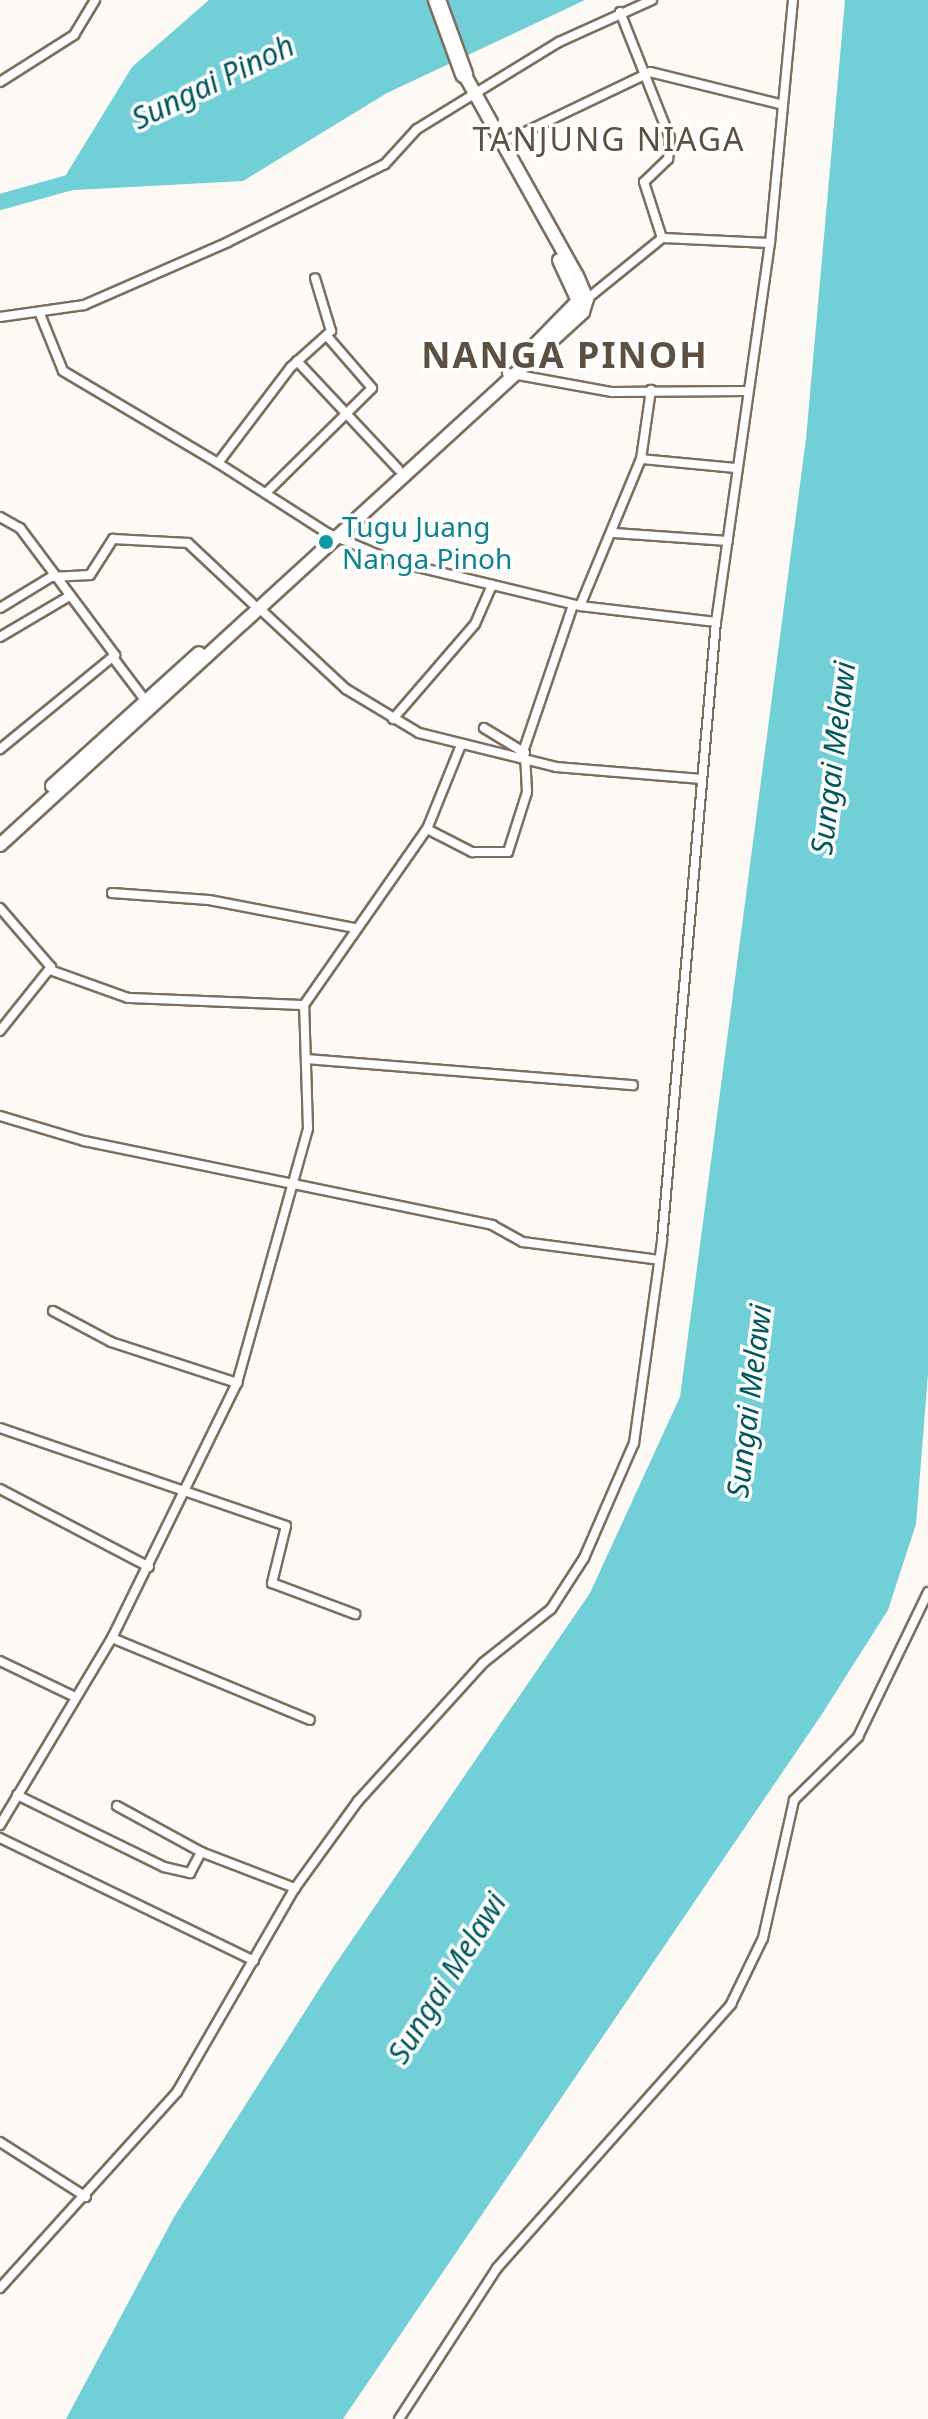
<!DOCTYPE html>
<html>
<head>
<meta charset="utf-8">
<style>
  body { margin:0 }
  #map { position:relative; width:928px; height:2419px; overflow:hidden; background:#fdfaf6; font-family:"Noto Sans",sans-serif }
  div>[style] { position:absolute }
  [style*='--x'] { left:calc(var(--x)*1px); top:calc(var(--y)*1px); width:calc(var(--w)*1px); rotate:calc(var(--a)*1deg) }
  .water>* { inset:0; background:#70cfd7 }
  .river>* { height:16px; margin:-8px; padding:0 8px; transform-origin:8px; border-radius:8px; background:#70cfd7 }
  .roads { filter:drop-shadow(2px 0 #7d6f5e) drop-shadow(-2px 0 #7d6f5e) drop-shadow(0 2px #7d6f5e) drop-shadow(0 -2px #7d6f5e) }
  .street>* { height:8px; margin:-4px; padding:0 4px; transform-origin:4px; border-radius:4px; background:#fff }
  .primary>* { height:12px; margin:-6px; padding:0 6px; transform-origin:6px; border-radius:6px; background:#fff }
  .highway>* { height:16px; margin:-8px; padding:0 8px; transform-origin:8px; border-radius:8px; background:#fff }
  .dots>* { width:22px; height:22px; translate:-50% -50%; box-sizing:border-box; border:4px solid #fff; border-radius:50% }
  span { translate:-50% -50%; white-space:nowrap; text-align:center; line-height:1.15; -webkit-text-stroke:7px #fff; paint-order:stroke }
  .culture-label { font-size:28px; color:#0d838f }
  .left { translate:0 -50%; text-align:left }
  .water-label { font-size:30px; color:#00595f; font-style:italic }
  .quarter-label { font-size:32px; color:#5d5040; letter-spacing:2px }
  .district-label { font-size:36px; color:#5d5040; font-weight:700; letter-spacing:2px }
</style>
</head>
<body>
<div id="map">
  <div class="water">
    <div style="clip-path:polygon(209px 0,585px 0,387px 93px,243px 181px,56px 191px,132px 67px)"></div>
    <div style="clip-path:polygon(845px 0,928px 0,928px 1374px,916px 1524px,888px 1610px,822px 1714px,343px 2419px,66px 2419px,174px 2217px,332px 1969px,590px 1593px,680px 1397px,806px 439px)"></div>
  </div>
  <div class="river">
    <div style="--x:0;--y:202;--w:78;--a:-15.6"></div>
  </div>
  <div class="roads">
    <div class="street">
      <div style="--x:620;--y:12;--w:136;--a:68.4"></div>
      <div style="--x:670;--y:138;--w:21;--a:95"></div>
      <div style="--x:668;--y:159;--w:33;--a:136"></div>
      <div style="--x:644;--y:182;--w:59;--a:72.2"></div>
      <div style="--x:0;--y:82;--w:88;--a:-32.4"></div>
      <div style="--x:74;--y:35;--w:41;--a:-59"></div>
      <div style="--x:500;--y:144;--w:166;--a:-25.6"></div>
      <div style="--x:650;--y:72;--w:133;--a:13.9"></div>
      <div style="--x:587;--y:299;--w:97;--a:-39.1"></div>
      <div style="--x:662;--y:238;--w:108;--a:2.7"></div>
      <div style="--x:40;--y:314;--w:61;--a:68"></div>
      <div style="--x:63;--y:371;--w:180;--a:30.7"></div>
      <div style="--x:218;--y:463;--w:121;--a:-52.8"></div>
      <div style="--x:291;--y:367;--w:54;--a:-42"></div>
      <div style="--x:331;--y:331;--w:55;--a:-106.8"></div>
      <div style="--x:0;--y:317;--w:85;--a:-8.1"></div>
      <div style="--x:84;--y:305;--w:157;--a:-23.6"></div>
      <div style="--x:228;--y:242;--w:175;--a:-26.4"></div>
      <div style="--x:385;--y:164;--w:47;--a:-47.6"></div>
      <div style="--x:417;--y:129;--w:167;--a:-31.5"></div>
      <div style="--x:559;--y:42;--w:102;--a:-24.3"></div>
      <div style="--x:297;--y:361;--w:148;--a:46.9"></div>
      <div style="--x:507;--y:373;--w:107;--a:10.3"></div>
      <div style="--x:612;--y:392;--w:135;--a:-0.4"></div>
      <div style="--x:641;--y:459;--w:96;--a:5.4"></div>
      <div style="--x:218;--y:463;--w:130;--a:32.7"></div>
      <div style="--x:327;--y:533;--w:72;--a:23"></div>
      <div style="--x:393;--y:561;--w:192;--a:13.5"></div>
      <div style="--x:580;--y:606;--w:137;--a:6.7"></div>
      <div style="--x:268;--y:491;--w:146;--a:-44.7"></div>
      <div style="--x:372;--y:388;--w:69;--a:-130.9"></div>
      <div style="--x:0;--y:517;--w:23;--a:29"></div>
      <div style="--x:20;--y:528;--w:159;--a:53.2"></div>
      <div style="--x:115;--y:655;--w:149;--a:140.7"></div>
      <div style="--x:614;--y:533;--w:114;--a:4"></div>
      <div style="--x:580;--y:606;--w:159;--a:-67.5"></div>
      <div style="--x:641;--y:459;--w:70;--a:-81.8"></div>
      <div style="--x:0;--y:608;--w:60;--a:-31.3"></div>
      <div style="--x:51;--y:577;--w:39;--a:-3"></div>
      <div style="--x:90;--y:575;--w:43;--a:-57.4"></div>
      <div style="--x:113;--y:539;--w:75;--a:3.1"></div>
      <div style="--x:188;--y:543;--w:89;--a:43.2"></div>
      <div style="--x:259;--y:608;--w:119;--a:43"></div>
      <div style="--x:346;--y:689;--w:85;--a:31.1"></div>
      <div style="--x:419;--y:733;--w:141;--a:13.9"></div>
      <div style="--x:556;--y:767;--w:146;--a:4.7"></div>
      <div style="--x:0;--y:637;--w:79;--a:-30.5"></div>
      <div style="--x:114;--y:659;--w:51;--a:52.9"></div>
      <div style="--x:393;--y:719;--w:125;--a:-49.2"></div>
      <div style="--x:475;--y:624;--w:43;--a:-66.4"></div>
      <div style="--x:484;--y:728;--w:48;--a:31.4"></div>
      <div style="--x:523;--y:752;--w:155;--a:-71.2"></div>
      <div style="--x:427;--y:829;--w:51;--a:27.1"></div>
      <div style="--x:472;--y:852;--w:36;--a:0"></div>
      <div style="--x:508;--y:852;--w:63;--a:-72.4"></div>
      <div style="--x:527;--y:792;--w:33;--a:-93"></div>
      <div style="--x:112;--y:893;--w:97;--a:4.1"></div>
      <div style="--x:209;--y:900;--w:149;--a:10.9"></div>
      <div style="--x:0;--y:908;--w:78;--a:49.2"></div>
      <div style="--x:51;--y:967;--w:82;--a:128.6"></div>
      <div style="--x:50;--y:970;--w:83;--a:19.7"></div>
      <div style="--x:128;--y:998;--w:176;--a:2.3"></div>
      <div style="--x:307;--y:1059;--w:327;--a:4.6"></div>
      <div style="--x:0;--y:1116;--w:88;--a:16.6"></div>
      <div style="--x:84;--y:1141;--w:417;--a:11.6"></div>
      <div style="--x:492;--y:1225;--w:35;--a:29"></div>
      <div style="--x:523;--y:1242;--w:137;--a:7.5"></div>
      <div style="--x:53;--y:1311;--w:66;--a:28.1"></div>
      <div style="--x:111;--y:1342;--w:133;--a:18"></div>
      <div style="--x:0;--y:1428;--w:302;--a:18.9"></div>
      <div style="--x:286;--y:1526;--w:59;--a:103.8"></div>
      <div style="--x:272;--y:1583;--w:89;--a:20.5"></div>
      <div style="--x:0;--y:1489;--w:168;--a:27.6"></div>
      <div style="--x:112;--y:1638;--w:214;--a:22.5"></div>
      <div style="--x:0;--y:1661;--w:83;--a:25.6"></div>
      <div style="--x:17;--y:1795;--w:164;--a:26.1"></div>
      <div style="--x:164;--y:1867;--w:27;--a:13"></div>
      <div style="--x:190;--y:1873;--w:24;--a:-62"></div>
      <div style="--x:117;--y:1806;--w:96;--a:28.7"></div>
      <div style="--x:201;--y:1852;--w:101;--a:21"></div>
      <div style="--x:0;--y:1825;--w:218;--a:-59.1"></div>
      <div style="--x:112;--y:1638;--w:284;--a:-63.9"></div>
      <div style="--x:237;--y:1383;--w:264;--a:-74.4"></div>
      <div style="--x:308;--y:1129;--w:124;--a:-91.8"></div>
      <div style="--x:304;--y:1005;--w:215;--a:-55.1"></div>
      <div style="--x:427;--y:829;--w:91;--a:-68"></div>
      <div style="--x:0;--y:1838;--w:282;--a:25.8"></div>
      <div style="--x:0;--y:2142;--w:102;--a:32.6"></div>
      <div style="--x:0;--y:2288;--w:264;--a:-47.9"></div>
      <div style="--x:177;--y:2092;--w:236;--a:-60"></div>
      <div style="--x:295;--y:1888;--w:107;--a:-54.1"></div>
      <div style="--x:358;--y:1801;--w:186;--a:-47.8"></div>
      <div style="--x:483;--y:1663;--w:87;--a:-38.5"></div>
      <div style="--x:551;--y:1609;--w:61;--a:-57.1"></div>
      <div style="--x:584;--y:1558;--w:125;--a:-66.5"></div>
      <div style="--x:634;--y:1443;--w:205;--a:-82.1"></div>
      <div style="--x:662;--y:1240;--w:620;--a:-85.01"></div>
      <div style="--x:716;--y:622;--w:383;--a:-81.9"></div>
      <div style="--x:770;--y:243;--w:244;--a:-84.6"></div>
      <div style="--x:399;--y:2419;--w:180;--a:-57"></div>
      <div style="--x:497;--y:2268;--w:353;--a:-48.4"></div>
      <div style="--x:731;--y:2004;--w:73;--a:-64.1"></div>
      <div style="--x:763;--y:1938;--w:141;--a:-77.3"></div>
      <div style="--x:794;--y:1800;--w:90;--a:-44.5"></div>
      <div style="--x:858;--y:1737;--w:161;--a:-64.2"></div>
    </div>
    <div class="primary">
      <div style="--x:528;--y:352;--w:71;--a:-45.6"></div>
      <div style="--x:578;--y:301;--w:45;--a:-114.9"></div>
      <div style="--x:52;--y:786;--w:198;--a:-42.1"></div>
      <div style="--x:0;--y:845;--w:790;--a:-42.43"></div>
      <div style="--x:583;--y:312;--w:14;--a:-73"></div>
      <div style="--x:587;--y:299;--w:25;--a:-113"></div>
      <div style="--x:577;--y:276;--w:231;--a:-119.2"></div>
    </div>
    <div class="highway">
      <div style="--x:437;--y:0;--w:79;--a:70"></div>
    </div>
  </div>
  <div class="dots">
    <div style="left:326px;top:542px;background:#0f9aa8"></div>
  </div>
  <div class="culture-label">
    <span class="left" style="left:342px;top:542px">Tugu Juang<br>Nanga Pinoh</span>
  </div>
  <div class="water-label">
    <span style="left:213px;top:82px;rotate:-26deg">Sungai Pinoh</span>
    <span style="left:833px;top:758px;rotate:-83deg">Sungai Melawi</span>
    <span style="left:749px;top:1401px;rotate:-83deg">Sungai Melawi</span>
    <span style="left:447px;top:1978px;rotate:-58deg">Sungai Melawi</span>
  </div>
  <div class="quarter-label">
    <span style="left:609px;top:139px">TANJUNG NIAGA</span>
  </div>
  <div class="district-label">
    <span style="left:565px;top:355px">NANGA PINOH</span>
  </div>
</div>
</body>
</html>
